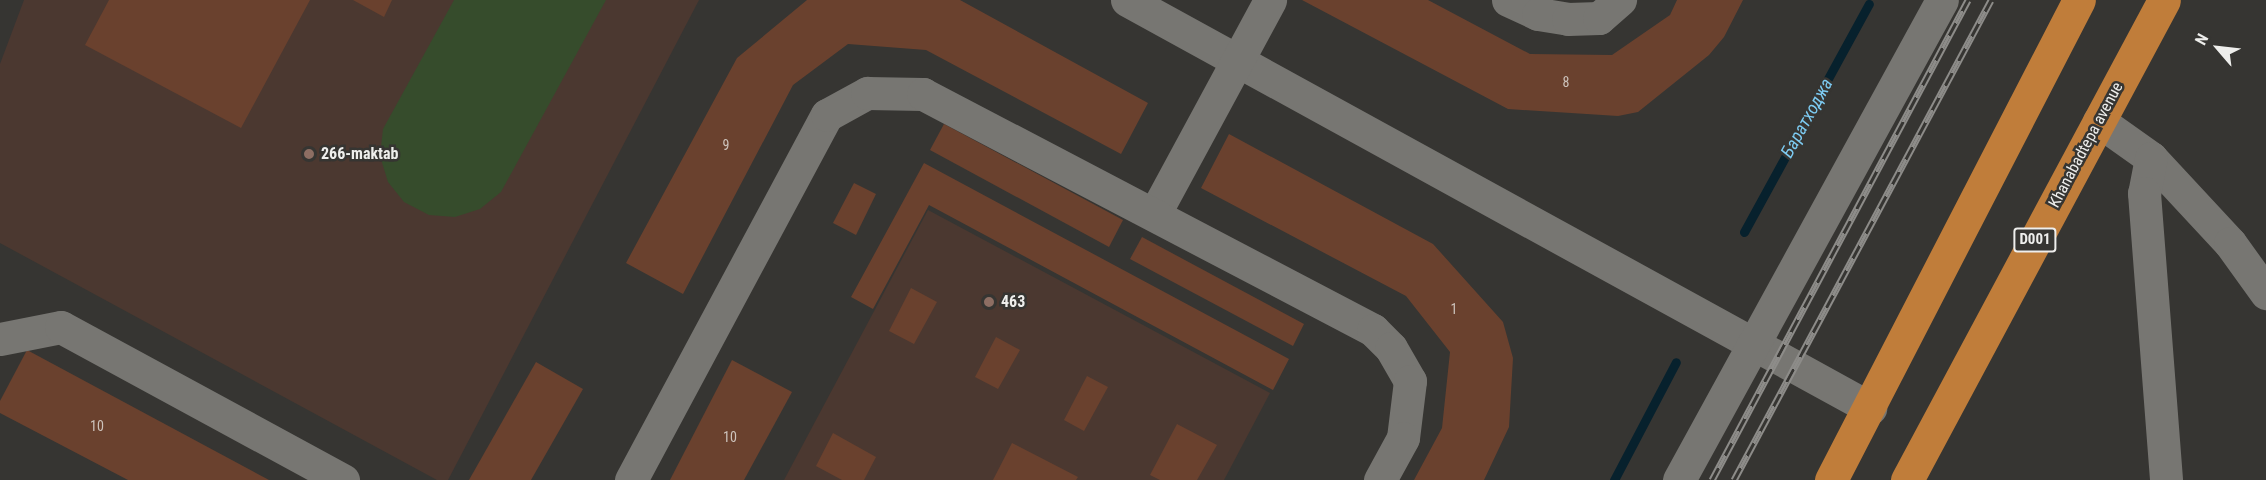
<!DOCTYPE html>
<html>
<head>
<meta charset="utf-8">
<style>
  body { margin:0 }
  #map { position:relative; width:2266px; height:480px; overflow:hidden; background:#363532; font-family:"Roboto Condensed",sans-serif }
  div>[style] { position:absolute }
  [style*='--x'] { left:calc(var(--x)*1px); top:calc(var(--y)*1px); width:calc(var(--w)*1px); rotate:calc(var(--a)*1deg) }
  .education>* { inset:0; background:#4b3830 }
  .green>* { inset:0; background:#364c2c }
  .stream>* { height:9px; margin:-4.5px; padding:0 4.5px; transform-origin:4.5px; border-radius:4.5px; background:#07212d }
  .building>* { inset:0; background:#6a412e }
  .minor>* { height:33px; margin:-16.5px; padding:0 16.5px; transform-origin:16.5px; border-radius:16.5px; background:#777672 }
  .highway>* { height:33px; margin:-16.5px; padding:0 16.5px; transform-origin:16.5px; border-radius:16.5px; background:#c07d3a }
  .rail>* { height:7px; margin-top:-3.5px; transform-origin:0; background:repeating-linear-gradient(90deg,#363532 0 14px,#8d8c89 0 28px); box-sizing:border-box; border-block:2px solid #8d8c89 }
  .dots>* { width:16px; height:16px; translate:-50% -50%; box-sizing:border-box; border:3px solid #363532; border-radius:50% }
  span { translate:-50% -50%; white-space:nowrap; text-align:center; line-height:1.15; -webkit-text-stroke:5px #363532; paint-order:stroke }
  .number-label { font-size:14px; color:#cdc3bc }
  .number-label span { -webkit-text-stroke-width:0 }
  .shield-label span { padding:2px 4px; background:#363532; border:2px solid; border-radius:4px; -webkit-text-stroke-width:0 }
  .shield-label { font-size:15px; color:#eeeeec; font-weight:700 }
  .street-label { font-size:16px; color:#eeeeec }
  .poi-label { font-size:16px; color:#eeeeec; font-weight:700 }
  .left { translate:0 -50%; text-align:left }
  .water-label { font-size:18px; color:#7dcbf2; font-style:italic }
  .north { position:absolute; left:2188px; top:18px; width:60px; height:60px; -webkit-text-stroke:4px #363532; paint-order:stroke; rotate:298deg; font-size:16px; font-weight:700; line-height:24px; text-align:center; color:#eeeeec }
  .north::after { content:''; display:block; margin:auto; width:21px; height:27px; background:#eeeeec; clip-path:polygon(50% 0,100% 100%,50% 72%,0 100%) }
</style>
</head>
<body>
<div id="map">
  <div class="education">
    <div style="clip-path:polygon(24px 0,699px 0,448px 480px,437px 480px,0 243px,0 64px)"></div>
    <div style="clip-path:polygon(928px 210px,1270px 393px,1224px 480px,784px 480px)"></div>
  </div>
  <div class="green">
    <div style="clip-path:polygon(454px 0,606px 0,501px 192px,480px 209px,455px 217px,429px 215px,404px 202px,388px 182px,380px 156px,383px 129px)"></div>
  </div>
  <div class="stream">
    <div style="--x:1744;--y:232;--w:260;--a:-61.3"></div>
    <div style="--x:1614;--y:480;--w:133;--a:-62.3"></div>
  </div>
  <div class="building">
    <div style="clip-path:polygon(109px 0,310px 0,241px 128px,85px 45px)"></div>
    <div style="clip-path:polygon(353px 0,392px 0,384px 17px)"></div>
    <div style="clip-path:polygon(807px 0,960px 0,1148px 103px,1121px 154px,926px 50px,848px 44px,793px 85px,683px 294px,626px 263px,737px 58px)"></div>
    <div style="clip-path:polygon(1302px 0,1428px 0,1530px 54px,1612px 55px,1670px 15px,1677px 0,1743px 0,1724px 37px,1709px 55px,1638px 112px,1618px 116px,1508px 109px)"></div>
    <div style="clip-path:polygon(944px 124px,1123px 220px,1109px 247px,930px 150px)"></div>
    <div style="clip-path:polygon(1229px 134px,1433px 244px,1503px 322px,1513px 358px,1509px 427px,1484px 480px,1414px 480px,1442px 428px,1450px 352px,1406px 296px,1201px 188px)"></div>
    <div style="clip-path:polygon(924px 163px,1289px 359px,1273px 390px,929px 205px,873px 309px,851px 297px)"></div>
    <div style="clip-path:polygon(854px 183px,876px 194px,856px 235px,833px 223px)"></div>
    <div style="clip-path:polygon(1142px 237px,1304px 324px,1293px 346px,1130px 259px)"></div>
    <div style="clip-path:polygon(911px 288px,937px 302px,914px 344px,889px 331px)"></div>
    <div style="clip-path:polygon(996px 337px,1020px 350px,998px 389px,975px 377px)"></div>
    <div style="clip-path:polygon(27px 350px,269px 480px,128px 480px,0 413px,0 401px)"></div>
    <div style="clip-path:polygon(732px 360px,792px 392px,744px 480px,670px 480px)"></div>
    <div style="clip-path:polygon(536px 362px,583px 389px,531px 480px,469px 480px)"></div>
    <div style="clip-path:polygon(1087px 376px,1108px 387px,1084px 431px,1064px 420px)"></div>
    <div style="clip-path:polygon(1177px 424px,1217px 445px,1197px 480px,1160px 480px,1150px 475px)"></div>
    <div style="clip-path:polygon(833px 433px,876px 457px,864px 480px,842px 480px,816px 466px)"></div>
    <div style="clip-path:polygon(1012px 443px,1078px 477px,1076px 480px,993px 480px)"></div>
  </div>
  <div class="minor">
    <div style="--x:1127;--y:0;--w:848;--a:28.77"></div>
    <div style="--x:1508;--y:0;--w:33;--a:25"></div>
    <div style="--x:1538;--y:14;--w:30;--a:9"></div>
    <div style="--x:1568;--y:19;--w:31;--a:-2"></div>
    <div style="--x:1599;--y:18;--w:28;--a:-41"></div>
    <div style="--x:2099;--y:121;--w:64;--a:35.4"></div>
    <div style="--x:2151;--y:158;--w:116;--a:47.1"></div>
    <div style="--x:2230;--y:243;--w:62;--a:54.2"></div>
    <div style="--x:2151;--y:158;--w:36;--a:101"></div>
    <div style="--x:2144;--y:193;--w:288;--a:85.6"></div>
    <div style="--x:1155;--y:213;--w:242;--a:-61.6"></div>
    <div style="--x:0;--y:339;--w:62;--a:-11.1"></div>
    <div style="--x:61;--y:327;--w:321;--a:28.5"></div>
    <div style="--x:631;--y:480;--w:414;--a:-61.8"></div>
    <div style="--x:827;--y:115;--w:46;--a:-28.8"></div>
    <div style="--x:867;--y:93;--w:56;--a:1"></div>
    <div style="--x:923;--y:94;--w:508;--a:27.67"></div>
    <div style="--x:1373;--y:330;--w:25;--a:45"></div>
    <div style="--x:1391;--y:348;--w:38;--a:60"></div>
    <div style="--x:1410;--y:381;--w:57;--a:97"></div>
    <div style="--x:1403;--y:438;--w:48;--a:118.7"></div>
    <div style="--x:1679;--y:480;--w:547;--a:-61.28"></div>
  </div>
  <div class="highway">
    <div style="--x:1831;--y:480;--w:540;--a:-62.68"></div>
    <div style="--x:1907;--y:480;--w:544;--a:-61.83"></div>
  </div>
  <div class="rail">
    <div style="--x:1712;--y:480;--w:544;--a:-61.93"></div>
    <div style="--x:1734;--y:480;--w:544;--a:-61.83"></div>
  </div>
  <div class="dots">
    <div style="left:309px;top:154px;background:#8d6e63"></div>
    <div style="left:989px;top:302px;background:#8d6e63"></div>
  </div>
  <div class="number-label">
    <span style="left:1566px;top:82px">8</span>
    <span style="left:726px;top:145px">9</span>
    <span style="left:1454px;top:309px">1</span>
    <span style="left:97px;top:426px">10</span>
    <span style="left:730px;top:437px">10</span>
  </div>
  <div class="shield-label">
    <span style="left:2035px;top:240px">D001</span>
  </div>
  <div class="street-label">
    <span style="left:2086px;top:145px;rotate:-62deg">Khanabadtepa avenue</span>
  </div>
  <div class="poi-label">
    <span class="left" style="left:321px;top:154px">266-maktab</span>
    <span class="left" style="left:1001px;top:302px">463</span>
  </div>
  <div class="water-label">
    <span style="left:1807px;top:118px;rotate:-61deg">Баратходжа</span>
  </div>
  <div class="north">N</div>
</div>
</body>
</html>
